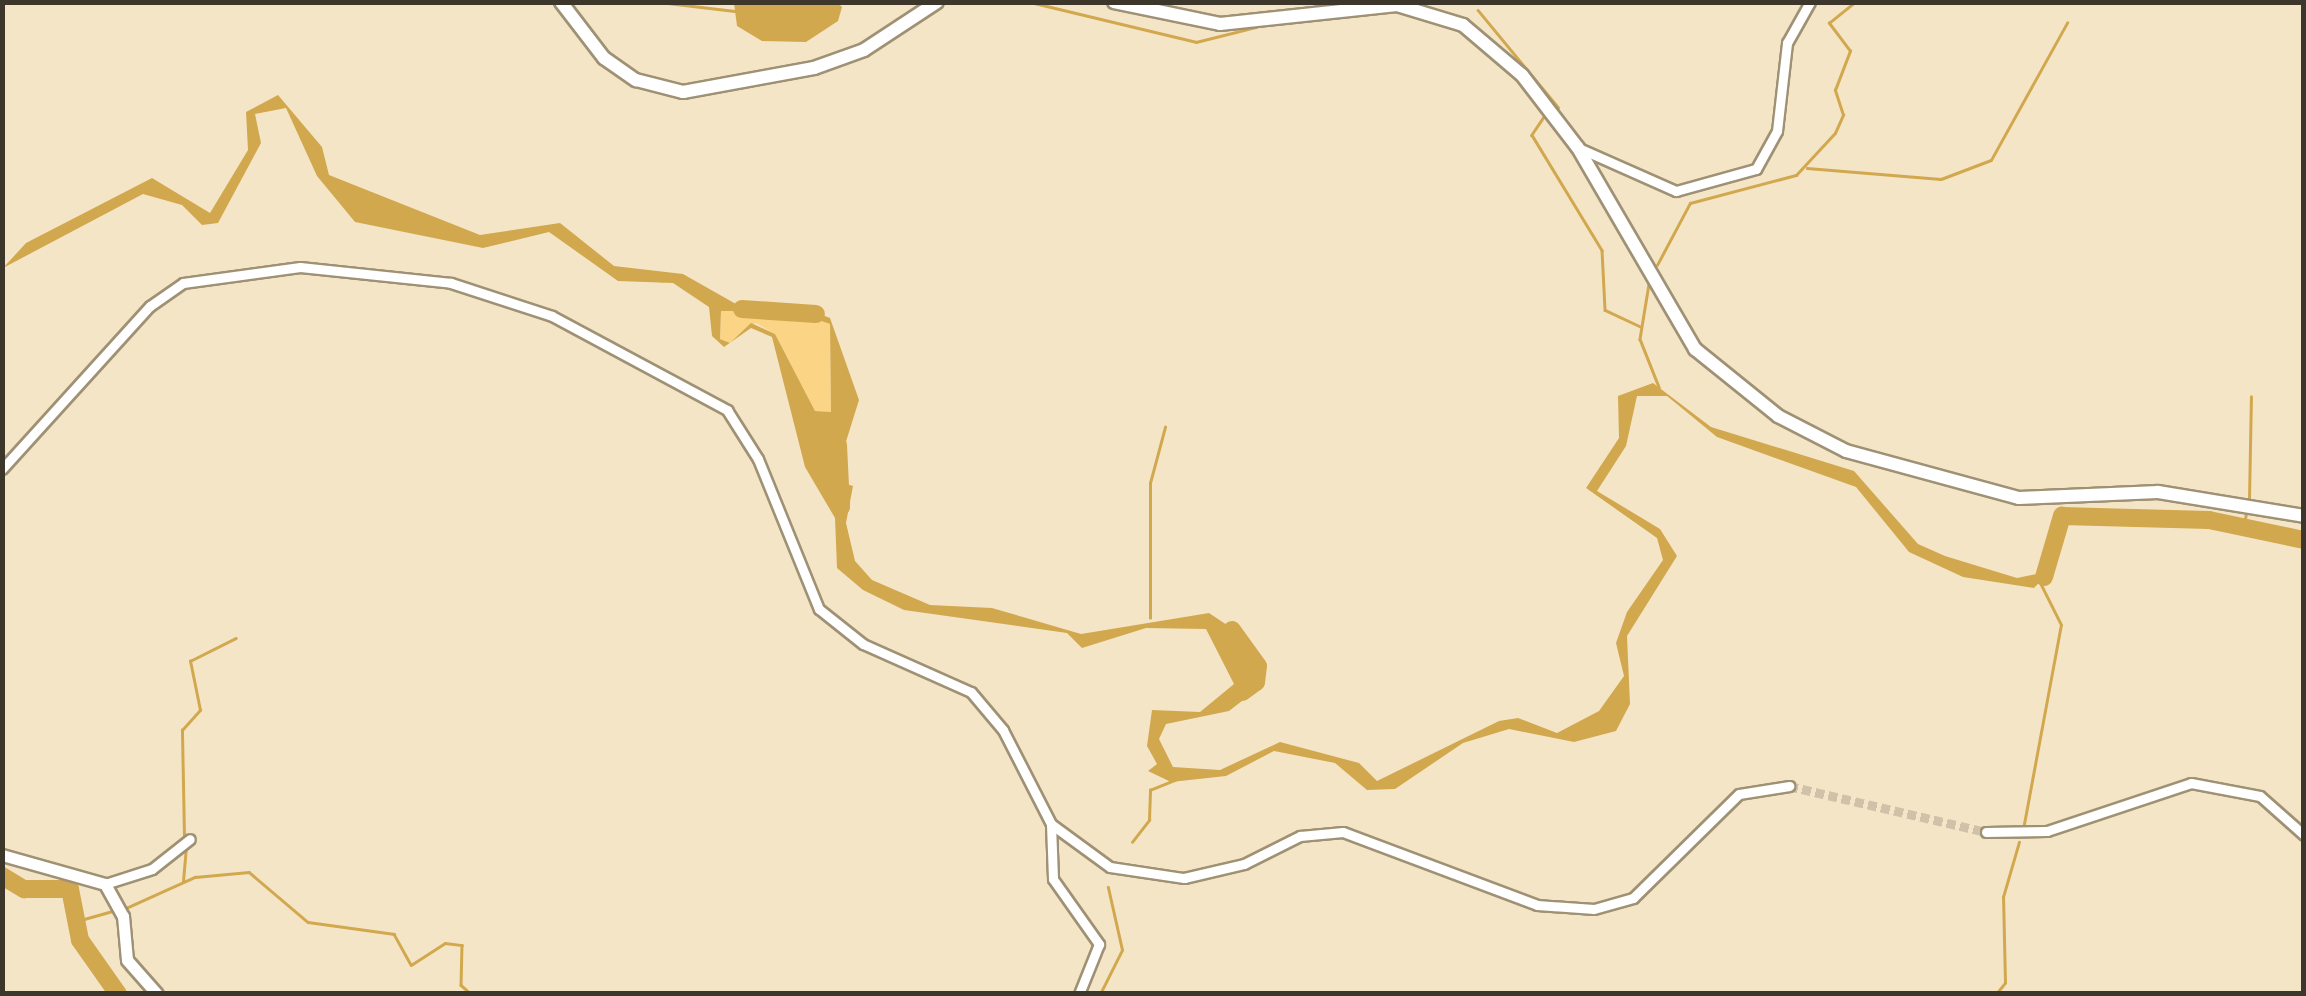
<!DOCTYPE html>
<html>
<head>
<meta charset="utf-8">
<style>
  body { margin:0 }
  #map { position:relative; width:2306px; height:996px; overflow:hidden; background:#f5e5c7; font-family:"IBM Plex Sans",sans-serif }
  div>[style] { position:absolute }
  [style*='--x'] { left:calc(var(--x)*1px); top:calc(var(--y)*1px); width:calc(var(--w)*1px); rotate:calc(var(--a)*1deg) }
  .green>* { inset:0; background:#fbd485 }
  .water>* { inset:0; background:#d2a84e }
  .stream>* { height:2.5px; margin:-1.25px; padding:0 1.25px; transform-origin:1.25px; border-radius:1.25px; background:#d2a84e }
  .river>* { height:18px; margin:-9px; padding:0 9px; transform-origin:9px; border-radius:9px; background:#d2a84e }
  .minor-tunnel>* { height:9px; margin-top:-4.5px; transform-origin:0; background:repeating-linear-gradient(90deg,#d0c2a8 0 9px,transparent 0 13.5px) }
  .roads { filter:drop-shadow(2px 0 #9f9174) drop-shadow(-2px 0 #9f9174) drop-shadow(0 2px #9f9174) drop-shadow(0 -2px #9f9174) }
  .minor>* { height:9px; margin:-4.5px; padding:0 4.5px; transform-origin:4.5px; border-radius:4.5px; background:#fff }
  .tertiary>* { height:11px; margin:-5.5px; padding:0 5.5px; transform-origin:5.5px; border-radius:5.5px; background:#fff }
  .secondary>* { height:12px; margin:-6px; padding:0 6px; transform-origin:6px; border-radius:6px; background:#fff }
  span { translate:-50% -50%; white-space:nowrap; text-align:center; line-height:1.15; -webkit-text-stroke:8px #fdf3e1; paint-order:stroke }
  .frame { position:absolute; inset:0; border:5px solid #3d372b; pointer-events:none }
</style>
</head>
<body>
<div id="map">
  <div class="green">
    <div style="clip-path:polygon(721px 311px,793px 311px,830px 324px,831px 412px,815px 411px,775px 334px,756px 323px,730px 343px,720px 339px)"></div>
  </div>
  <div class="water">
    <div style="clip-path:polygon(734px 3px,837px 2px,842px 7px,838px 21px,806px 42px,762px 41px,737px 26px)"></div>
    <div style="clip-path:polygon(evenodd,278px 95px,322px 147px,329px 175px,480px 235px,560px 223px,614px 266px,683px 274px,743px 308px,799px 306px,830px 318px,859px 400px,834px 480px,853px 486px,846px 523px,855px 561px,872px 580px,930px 605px,992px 608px,1081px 634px,1209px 613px,1239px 633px,1260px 687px,1229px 711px,1166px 724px,1159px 739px,1173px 767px,1220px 770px,1280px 742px,1359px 763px,1377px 781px,1499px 721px,1518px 718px,1557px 733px,1599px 711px,1624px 676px,1616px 643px,1627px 612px,1663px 560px,1657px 538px,1586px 488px,1619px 438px,1618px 396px,1653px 383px,1711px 427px,1854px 471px,1918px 544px,1945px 556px,2017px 578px,2041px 573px,2047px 554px,2055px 566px,2034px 588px,1963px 577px,1909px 552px,1856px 487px,1717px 437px,1667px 396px,1637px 396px,1626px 446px,1597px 491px,1660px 529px,1677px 556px,1627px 636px,1630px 704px,1616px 731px,1574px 742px,1509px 729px,1463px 743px,1395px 789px,1367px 790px,1335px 763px,1274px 751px,1226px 776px,1171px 782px,1148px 771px,1157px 764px,1147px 746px,1152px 710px,1200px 712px,1234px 684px,1206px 629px,1146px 628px,1082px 648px,1067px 633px,904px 610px,863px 590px,837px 568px,835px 518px,805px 467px,772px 337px,751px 328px,724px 347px,712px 336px,709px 307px,673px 283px,618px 281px,549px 232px,483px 248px,355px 222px,317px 176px,286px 108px,255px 114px,261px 143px,218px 223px,202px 225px,182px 205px,143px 194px,3px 268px,26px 243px,152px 178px,210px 213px,248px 150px,246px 112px,278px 95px,721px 311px,793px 311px,830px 324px,831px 412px,815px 411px,775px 334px,751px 323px,730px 343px,720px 339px,721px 311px)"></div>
  </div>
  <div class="stream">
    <div style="--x:659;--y:2;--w:76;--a:6.8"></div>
    <div style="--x:1030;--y:2;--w:171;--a:13.5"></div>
    <div style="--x:1196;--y:42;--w:62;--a:-14"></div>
    <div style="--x:1478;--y:10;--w:126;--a:50.5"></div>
    <div style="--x:1544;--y:117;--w:22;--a:124"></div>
    <div style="--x:1532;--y:135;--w:135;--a:58.7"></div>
    <div style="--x:1602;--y:250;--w:60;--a:87.1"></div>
    <div style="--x:1605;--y:310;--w:38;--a:25"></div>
    <div style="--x:1807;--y:168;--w:134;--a:4.7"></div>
    <div style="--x:1941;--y:179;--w:53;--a:-20.8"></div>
    <div style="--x:1991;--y:160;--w:157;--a:-61"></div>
    <div style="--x:1657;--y:265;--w:70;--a:-62"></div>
    <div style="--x:1690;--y:203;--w:110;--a:-14.8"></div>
    <div style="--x:1796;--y:175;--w:57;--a:-47.1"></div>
    <div style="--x:1835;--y:133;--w:20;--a:-66"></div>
    <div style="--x:1843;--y:115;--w:26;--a:-108"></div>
    <div style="--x:1835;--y:90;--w:42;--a:-69"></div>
    <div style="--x:1850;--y:51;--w:35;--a:-127"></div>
    <div style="--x:1829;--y:23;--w:33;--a:-39"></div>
    <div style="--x:1649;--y:284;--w:56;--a:99.3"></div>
    <div style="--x:1640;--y:339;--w:52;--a:68.4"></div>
    <div style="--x:2249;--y:499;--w:102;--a:-88.9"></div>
    <div style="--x:2243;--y:528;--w:14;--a:-78"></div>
    <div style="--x:1150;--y:618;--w:135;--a:-90"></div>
    <div style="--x:1150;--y:483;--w:58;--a:-75"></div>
    <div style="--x:2024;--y:824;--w:202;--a:-79.5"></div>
    <div style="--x:2061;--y:625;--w:47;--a:-116.6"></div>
    <div style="--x:184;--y:837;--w:107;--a:-91.1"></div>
    <div style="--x:182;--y:730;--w:27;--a:-48"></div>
    <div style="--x:200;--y:710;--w:50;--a:-101.5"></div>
    <div style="--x:190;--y:661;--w:51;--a:-26.6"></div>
    <div style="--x:1132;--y:842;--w:28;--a:-52"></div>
    <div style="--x:1149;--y:820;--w:30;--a:-88"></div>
    <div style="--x:1150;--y:790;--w:27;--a:-22"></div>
    <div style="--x:183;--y:881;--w:36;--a:-85"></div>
    <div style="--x:124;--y:909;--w:78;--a:-24.3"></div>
    <div style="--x:195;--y:877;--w:54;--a:-5.3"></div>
    <div style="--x:249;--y:872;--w:77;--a:40.3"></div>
    <div style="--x:308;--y:922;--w:87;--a:7.9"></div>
    <div style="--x:394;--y:934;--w:35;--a:61"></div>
    <div style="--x:411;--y:965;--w:40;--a:-32.9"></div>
    <div style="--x:445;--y:943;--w:17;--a:7"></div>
    <div style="--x:462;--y:945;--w:40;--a:91.4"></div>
    <div style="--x:461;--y:985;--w:13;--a:42"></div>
    <div style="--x:77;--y:921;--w:41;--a:-15.8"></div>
    <div style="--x:1100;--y:994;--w:49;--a:-63.4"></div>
    <div style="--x:1122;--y:950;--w:64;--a:-102.7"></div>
    <div style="--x:1996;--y:994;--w:14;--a:-51"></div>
    <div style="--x:2005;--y:983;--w:86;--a:-91.3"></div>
    <div style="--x:2003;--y:897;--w:57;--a:-73.8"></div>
  </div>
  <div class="river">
    <div style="--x:742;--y:309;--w:74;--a:3.9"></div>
    <div style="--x:838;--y:445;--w:62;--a:87.2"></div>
    <div style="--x:2044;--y:577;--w:64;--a:-73.6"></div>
    <div style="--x:2062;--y:516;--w:147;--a:1.6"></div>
    <div style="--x:2209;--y:520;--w:97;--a:11.9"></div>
    <div style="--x:1232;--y:630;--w:44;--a:54.2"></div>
    <div style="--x:1258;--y:666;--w:16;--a:97"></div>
    <div style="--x:1256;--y:682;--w:17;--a:144"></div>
    <div style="--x:2;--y:876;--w:26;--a:31"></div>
    <div style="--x:24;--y:889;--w:46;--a:0"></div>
    <div style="--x:70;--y:889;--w:52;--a:78.9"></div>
    <div style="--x:80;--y:940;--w:66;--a:54.9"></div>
  </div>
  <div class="minor-tunnel">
    <div style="--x:1789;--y:786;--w:202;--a:13.1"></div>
  </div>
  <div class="roads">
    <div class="minor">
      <div style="--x:1581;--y:149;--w:104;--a:23.9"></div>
      <div style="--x:1676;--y:191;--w:83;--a:-15.4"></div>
      <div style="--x:1756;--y:169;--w:43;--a:-61.1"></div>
      <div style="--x:1777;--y:131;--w:89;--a:-83.5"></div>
      <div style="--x:1787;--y:43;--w:47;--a:-60.7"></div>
      <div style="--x:2;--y:469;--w:220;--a:-47.8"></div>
      <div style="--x:150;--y:306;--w:40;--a:-34.9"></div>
      <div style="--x:183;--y:283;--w:118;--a:-7.8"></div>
      <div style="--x:300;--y:267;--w:152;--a:6"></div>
      <div style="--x:451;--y:283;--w:106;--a:18.1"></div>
      <div style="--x:552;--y:316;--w:199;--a:28.2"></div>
      <div style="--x:727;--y:410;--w:58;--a:57.7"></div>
      <div style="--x:758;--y:459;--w:162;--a:67.9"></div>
      <div style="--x:819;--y:609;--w:56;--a:38.5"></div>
      <div style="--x:863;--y:644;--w:118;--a:24"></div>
      <div style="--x:971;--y:692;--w:50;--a:49.9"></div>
      <div style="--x:1003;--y:730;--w:106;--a:62.9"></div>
      <div style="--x:1051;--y:824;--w:73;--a:36.1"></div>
      <div style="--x:1110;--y:867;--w:75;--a:8.5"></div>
      <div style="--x:1184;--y:878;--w:62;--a:-13.1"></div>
      <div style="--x:1244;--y:864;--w:63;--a:-26.6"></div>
      <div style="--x:1300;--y:836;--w:43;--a:-5.3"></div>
      <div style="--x:1343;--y:832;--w:207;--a:20.6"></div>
      <div style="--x:1537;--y:905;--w:57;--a:4"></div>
      <div style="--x:1594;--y:909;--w:41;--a:-15.8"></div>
      <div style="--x:1633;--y:898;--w:148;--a:-44.5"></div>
      <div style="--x:1739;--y:794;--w:51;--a:-9.1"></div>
      <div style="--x:1051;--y:824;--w:55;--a:87.9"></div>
      <div style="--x:1053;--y:879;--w:80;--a:54.7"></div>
      <div style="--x:1099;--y:944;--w:54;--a:111.8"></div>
      <div style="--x:1986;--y:832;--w:61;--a:-0.9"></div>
      <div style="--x:2047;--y:831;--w:152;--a:-18.4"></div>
      <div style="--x:2191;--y:783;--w:70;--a:10.7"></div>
      <div style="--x:2260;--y:796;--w:59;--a:41.6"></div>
      <div style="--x:105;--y:884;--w:49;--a:-17.7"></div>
      <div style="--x:152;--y:869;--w:48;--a:-38.3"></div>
    </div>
    <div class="tertiary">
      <div style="--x:2;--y:855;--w:107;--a:15.7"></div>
      <div style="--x:105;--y:884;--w:37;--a:61"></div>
      <div style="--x:123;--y:916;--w:44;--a:84.8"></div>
      <div style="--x:127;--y:960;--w:45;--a:48.6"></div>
    </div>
    <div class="secondary">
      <div style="--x:561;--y:2;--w:71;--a:52.5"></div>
      <div style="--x:604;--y:58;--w:39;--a:35"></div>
      <div style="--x:636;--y:80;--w:49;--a:14.3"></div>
      <div style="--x:683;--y:92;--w:133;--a:-10.4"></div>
      <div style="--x:814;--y:68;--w:53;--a:-19.8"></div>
      <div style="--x:864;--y:50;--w:87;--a:-33.3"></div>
      <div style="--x:1114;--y:2;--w:108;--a:11.7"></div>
      <div style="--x:1220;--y:24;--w:178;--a:-6.1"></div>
      <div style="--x:1397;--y:5;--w:69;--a:16.9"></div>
      <div style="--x:1463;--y:25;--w:77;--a:40.3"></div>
      <div style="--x:1522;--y:75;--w:92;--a:52.5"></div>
      <div style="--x:1578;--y:148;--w:233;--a:59.8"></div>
      <div style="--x:1695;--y:349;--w:107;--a:38.9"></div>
      <div style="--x:1778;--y:416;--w:76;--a:27.2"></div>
      <div style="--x:1846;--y:451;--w:179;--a:15.2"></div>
      <div style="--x:2019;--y:498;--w:139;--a:-2.5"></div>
      <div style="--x:2158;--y:492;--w:148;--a:9.3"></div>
    </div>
  </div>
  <div class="frame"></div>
</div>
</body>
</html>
